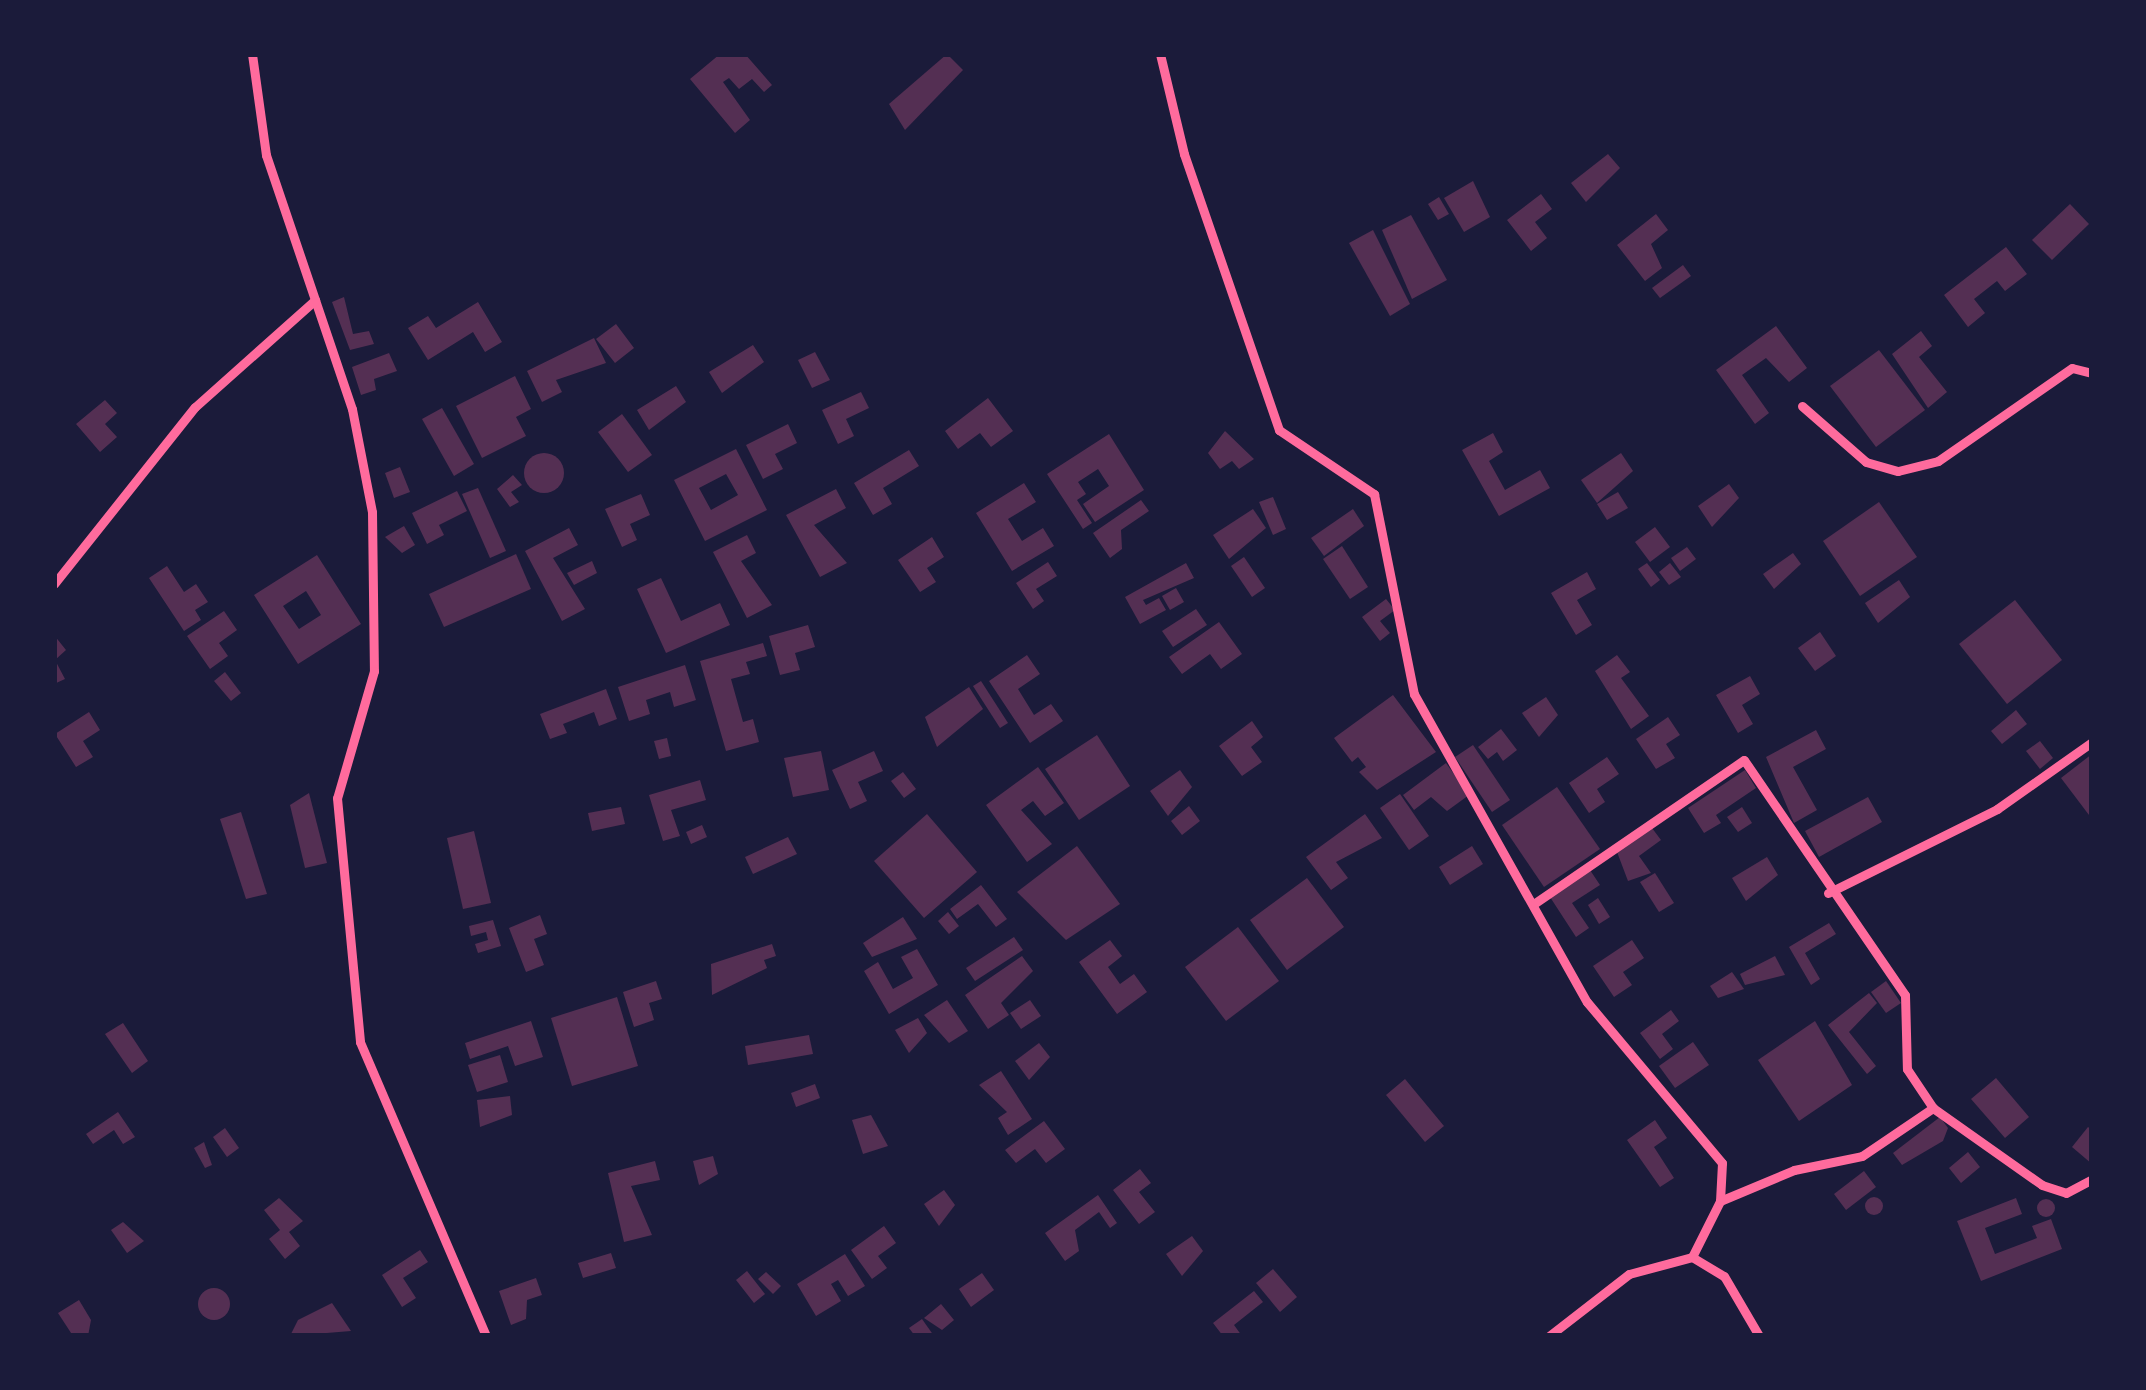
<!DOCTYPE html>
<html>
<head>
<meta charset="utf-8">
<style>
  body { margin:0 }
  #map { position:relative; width:2146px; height:1390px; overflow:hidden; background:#1b1b3a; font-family:Overpass,sans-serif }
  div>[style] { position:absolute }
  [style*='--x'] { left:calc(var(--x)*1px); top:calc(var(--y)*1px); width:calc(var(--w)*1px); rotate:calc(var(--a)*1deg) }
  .building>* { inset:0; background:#542f53 }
  .round { border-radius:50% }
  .minor>* { height:9px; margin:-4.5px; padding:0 4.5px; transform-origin:4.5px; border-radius:4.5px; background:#ff6b9d }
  span { translate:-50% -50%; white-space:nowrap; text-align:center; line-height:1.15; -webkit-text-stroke:9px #1b1b3a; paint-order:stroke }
  .frame { position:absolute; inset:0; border:57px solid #1b1b3a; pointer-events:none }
</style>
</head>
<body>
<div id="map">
  <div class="building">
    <div style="clip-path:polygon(720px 54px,745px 54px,772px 85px,764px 92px,752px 79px,739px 89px,729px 78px,723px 82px,750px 120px,735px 133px,690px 79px)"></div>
    <div style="clip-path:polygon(947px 54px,963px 70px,905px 130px,889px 104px)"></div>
    <div style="clip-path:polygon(1608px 154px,1620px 168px,1586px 202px,1571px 183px)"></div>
    <div style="clip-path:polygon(1473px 181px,1490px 217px,1464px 232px,1444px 198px)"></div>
    <div style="clip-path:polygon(1541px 194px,1552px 209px,1535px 222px,1547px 238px,1531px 251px,1507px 220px)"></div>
    <div style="clip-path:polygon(1439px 197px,1449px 214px,1438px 220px,1428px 204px)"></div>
    <div style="clip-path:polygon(2070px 204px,2089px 224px,2052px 260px,2032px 240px)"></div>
    <div style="clip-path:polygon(1656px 214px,1668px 230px,1651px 244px,1662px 268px,1645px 281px,1617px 245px)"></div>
    <div style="clip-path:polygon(1411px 215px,1447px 280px,1412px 299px,1382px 230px)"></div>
    <div style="clip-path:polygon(1373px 230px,1410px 304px,1390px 316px,1349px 243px)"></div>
    <div style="clip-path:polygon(2006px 247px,2027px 274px,2005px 291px,1997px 281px,1974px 299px,1985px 313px,1968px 327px,1944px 295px)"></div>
    <div style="clip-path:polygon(1683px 265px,1691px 276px,1660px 298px,1652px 288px)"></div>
    <div style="clip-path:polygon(344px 297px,353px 334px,369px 331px,374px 344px,350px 350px,332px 302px)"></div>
    <div style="clip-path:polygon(478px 302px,502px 342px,485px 352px,473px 332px,428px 360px,408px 328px,428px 316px,436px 328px)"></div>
    <div style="clip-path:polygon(616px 324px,634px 348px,615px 363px,596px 339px)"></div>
    <div style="clip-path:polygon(1776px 326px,1807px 368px,1789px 382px,1766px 358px,1742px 375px,1769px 413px,1755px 424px,1716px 370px)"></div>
    <div style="clip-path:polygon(1921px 331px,1932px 346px,1919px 357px,1947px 392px,1928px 408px,1892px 354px)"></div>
    <div style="clip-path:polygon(594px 338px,606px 363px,556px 380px,562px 392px,542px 402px,527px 371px)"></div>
    <div style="clip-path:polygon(753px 345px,764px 362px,722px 393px,709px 372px)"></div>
    <div style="clip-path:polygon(1879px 350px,1925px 410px,1876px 447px,1830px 386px)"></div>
    <div style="clip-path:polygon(815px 352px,830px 380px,812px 388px,798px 360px)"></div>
    <div style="clip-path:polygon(389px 353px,397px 371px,374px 379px,376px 390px,361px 395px,352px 367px)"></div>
    <div style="clip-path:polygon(515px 376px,531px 409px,516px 417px,526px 436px,482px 458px,456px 406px)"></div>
    <div style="clip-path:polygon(676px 386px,686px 402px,649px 430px,637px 410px)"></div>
    <div style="clip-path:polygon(861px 392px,869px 408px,846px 419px,854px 436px,838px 444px,822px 410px)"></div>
    <div style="clip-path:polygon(988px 398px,1013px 431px,991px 447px,980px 433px,958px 449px,945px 431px)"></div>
    <div style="clip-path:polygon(105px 400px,117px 413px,105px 424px,117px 437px,100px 452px,76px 424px)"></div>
    <div style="clip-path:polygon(442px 408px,474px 464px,454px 476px,422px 419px)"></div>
    <div style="clip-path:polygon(622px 414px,652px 455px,628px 472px,598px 432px)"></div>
    <div style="clip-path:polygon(788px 424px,797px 443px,775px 454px,783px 469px,763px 479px,746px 445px)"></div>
    <div style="clip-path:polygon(1225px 431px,1254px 459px,1239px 469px,1232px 461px,1220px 469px,1208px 453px)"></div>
    <div style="clip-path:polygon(1493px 433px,1503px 452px,1489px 461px,1505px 490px,1540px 470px,1550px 488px,1499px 516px,1462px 450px)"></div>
    <div style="clip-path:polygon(1109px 434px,1144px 490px,1095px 522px,1083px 504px,1109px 486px,1098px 469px,1078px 482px,1086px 494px,1077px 500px,1092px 523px,1083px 529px,1047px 474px)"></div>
    <div style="clip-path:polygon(evenodd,736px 449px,767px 510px,705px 541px,674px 480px,736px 449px,726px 474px,738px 495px,711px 510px,699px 488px,726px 474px)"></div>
    <div style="clip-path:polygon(909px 450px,919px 466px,883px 488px,892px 504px,873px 515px,854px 483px)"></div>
    <div style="clip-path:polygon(1621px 453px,1633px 471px,1597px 503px,1581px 480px)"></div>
    <div class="round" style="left:524px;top:453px;width:40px;height:40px"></div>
    <div style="clip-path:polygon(400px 467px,410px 492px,394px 498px,385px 473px)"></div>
    <div style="clip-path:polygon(513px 475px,522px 485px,511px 492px,519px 502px,510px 507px,497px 489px)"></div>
    <div style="clip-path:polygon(1024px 483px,1036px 502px,1008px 519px,1022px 541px,1043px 528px,1054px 546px,1012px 571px,976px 513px)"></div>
    <div style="clip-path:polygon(1729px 484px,1739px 498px,1712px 527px,1698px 506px)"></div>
    <div style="clip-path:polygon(478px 488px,506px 551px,490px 558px,462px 494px)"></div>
    <div style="clip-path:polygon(836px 489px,846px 508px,814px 525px,847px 563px,820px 577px,786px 515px)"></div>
    <div style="clip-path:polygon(457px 491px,467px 511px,439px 525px,444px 535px,427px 544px,412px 513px)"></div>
    <div style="clip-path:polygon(1618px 492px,1628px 508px,1607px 520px,1597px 504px)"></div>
    <div style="clip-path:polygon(641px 494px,650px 515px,630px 524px,637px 540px,622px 547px,605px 509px)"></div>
    <div style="clip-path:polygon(1273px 497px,1286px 529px,1273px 535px,1259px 502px)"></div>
    <div style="clip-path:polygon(1141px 500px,1149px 511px,1121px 530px,1122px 549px,1110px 558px,1093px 533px)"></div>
    <div style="clip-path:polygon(1879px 502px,1917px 557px,1860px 596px,1823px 541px)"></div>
    <div style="clip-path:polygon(1253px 509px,1266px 528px,1229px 559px,1213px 535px)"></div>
    <div style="clip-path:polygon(1353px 509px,1364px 526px,1324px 556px,1311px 538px)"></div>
    <div style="clip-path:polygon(404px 526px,415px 545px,402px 553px,385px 537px)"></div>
    <div style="clip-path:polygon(1655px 527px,1670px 547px,1650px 562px,1635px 542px)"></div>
    <div style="clip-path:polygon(569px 528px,578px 545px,553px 558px,585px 609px,562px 621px,525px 551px)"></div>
    <div style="clip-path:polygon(747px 535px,756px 553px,741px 561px,772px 605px,747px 618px,713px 552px)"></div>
    <div style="clip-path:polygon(932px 537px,944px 557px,927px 568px,936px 582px,920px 592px,898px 560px)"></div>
    <div style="clip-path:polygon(1342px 546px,1368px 587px,1350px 599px,1323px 559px)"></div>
    <div style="clip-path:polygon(1687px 547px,1696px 559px,1680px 571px,1671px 558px)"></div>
    <div style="clip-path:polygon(1793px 553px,1801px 564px,1774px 589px,1763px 574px)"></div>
    <div style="clip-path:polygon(516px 554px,531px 589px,444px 627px,429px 594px)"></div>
    <div style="clip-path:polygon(evenodd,317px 555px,361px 624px,298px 664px,254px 595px,317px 555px,306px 591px,321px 615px,299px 629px,283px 606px,306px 591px)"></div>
    <div style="clip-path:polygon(1244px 557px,1265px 588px,1252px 597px,1231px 566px)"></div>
    <div style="clip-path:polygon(592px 561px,597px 573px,574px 585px,567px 573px)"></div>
    <div style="clip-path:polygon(1048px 562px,1057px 576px,1036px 589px,1044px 601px,1033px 609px,1016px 583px)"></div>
    <div style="clip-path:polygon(1186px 563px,1194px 578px,1143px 600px,1146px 605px,1159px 598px,1166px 610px,1140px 624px,1125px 597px)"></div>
    <div style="clip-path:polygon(1647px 563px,1660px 580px,1651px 587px,1638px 569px)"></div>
    <div style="clip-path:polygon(1670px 563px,1681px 577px,1669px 585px,1659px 572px)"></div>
    <div style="clip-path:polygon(167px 566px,184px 592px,196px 584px,208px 602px,195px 610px,201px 620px,184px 631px,149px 578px)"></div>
    <div style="clip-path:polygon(1587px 572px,1596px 589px,1577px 600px,1592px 625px,1576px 635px,1551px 593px)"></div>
    <div style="clip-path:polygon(661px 578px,681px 621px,720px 603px,730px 625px,666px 653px,637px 589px)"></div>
    <div style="clip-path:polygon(1899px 580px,1910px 597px,1878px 623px,1865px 603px)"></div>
    <div style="clip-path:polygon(1176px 588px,1184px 602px,1170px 610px,1162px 596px)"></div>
    <div style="clip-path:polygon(1386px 599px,1395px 610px,1380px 621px,1390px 633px,1380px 641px,1362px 617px)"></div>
    <div style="clip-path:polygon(2015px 600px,2062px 660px,2007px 704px,1959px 644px)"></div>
    <div style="clip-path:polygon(1196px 609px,1207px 625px,1173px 647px,1162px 631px)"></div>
    <div style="clip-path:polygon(224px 611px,237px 630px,219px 643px,228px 656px,210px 669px,187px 636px)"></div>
    <div style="clip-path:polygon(1219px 622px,1242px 654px,1221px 669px,1210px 654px,1182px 674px,1169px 657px)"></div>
    <div style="clip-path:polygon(808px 625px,815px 647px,795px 653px,800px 670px,780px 675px,769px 636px)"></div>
    <div style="clip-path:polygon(1820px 632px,1836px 656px,1815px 671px,1798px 648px)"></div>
    <div style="clip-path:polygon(54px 635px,66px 650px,55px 660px,65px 679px,54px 684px)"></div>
    <div style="clip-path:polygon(763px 643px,767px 656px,746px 662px,750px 674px,731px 679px,743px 722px,753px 719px,759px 742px,726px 751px,700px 661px)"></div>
    <div style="clip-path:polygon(1027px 655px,1040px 674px,1018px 689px,1034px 715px,1051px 704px,1063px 721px,1030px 743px,989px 681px)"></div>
    <div style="clip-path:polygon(1617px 655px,1630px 672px,1621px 678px,1649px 716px,1631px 729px,1595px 671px)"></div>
    <div style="clip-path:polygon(685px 665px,696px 700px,674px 707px,670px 692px,646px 700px,650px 714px,629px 721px,618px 687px)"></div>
    <div style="clip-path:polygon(225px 672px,241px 693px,231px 701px,214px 681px)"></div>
    <div style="clip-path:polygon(1750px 676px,1760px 694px,1742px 705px,1753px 724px,1738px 733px,1716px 695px)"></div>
    <div style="clip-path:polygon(981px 681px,1008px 723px,1000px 728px,973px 686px)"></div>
    <div style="clip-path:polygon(969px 687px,983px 709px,937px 747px,925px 717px)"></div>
    <div style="clip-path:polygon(606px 689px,617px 719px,599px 726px,594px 712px,563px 724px,567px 733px,550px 739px,540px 714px)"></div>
    <div style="clip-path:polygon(1393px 695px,1436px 752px,1377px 790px,1359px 772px,1366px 767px,1358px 757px,1352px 762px,1334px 738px)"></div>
    <div style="clip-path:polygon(1546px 697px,1558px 715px,1539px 737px,1522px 713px)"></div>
    <div style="clip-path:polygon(2016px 710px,2027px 724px,2002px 744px,1991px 731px)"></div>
    <div style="clip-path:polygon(89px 712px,100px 730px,83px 741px,93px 757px,76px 767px,55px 734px)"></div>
    <div style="clip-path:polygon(1668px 717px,1680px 735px,1666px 744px,1675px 758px,1656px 769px,1636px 739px)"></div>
    <div style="clip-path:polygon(1252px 721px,1263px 737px,1251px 747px,1262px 762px,1242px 776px,1219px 746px)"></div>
    <div style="clip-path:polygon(1501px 729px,1517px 750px,1503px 761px,1497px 752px,1488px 759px,1478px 747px)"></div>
    <div style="clip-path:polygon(1816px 730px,1826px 749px,1793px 767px,1817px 810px,1794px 823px,1766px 757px)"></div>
    <div style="clip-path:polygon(1097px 735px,1130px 786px,1079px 820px,1045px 769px)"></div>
    <div style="clip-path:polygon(667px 738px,671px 756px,659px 759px,654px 741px)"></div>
    <div style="clip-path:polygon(2040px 741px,2053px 758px,2040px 769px,2026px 751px)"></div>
    <div style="clip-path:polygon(1473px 745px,1510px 800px,1492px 812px,1455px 757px)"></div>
    <div style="clip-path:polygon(821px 751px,829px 790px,793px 797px,784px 758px)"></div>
    <div style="clip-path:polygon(874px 751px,883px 771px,858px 782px,867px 801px,850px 809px,832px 770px)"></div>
    <div style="clip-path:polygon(2092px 754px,2092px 819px,2061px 778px)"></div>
    <div style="clip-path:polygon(1607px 757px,1619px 774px,1597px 789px,1605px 802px,1589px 813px,1569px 783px)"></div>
    <div style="clip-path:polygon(1446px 763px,1469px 795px,1447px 811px,1431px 797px,1414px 810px,1403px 795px)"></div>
    <div style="clip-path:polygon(1038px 767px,1064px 803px,1045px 816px,1033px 801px,1021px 810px,1052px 844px,1027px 862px,986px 805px)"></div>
    <div style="clip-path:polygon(1180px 770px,1192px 787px,1168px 816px,1150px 791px)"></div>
    <div style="clip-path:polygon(1745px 770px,1756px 788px,1716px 815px,1721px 823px,1704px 833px,1688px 808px)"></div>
    <div style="clip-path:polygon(903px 772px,916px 789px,904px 798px,891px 781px)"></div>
    <div style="clip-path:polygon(700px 780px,706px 800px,671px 810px,680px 836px,663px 841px,649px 795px)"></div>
    <div style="clip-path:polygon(1557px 787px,1600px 849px,1544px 887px,1502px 825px)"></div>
    <div style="clip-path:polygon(309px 793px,327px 863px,305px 868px,290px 805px)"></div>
    <div style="clip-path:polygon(1400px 794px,1429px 836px,1409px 850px,1380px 808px)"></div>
    <div style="clip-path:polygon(1868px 797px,1882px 822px,1819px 857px,1805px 831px)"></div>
    <div style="clip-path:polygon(1189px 806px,1200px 821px,1182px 835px,1171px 821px)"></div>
    <div style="clip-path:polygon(621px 807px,625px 824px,592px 831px,588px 813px)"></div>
    <div style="clip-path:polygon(1742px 807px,1752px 823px,1738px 832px,1727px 817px)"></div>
    <div style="clip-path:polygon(241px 812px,267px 894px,246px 899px,220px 819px)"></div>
    <div style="clip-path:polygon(927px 814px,977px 872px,924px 918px,874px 861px)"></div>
    <div style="clip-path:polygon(1365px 814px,1382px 838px,1336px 862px,1348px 878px,1331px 890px,1306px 857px)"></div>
    <div style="clip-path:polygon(702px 825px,707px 837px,691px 844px,686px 832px)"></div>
    <div style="clip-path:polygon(1652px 828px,1661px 840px,1639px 856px,1651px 873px,1628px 881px,1617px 852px)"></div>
    <div style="clip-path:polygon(474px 831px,491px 903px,463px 909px,447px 838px)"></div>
    <div style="clip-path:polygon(788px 837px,797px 854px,753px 874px,745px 857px)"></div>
    <div style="clip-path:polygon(1077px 846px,1120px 904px,1066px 940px,1017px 892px)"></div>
    <div style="clip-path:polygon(1472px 846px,1483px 864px,1450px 885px,1439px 867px)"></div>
    <div style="clip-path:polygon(1767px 857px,1778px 875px,1746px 901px,1732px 878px)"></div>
    <div style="clip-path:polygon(1590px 870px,1600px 885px,1572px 903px,1589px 928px,1576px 937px,1550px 897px)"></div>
    <div style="clip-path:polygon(1655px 873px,1674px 903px,1659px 912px,1640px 882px)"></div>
    <div style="clip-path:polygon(1307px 878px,1344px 927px,1287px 970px,1250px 920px)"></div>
    <div style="clip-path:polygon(981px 885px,1007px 919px,996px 927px,978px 904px,957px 919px,950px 909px)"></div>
    <div style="clip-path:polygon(1598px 898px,1610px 917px,1599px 924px,1588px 905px)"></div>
    <div style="clip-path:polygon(948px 912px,959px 926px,949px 934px,938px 921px)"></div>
    <div style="clip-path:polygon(540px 915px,547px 934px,534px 939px,544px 965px,526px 972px,509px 928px)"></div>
    <div style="clip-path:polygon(903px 917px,917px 939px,872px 957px,863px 943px)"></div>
    <div style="clip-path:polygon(493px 920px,501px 946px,478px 953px,475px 944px,488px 940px,486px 932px,471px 936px,469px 926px)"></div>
    <div style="clip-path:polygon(1829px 923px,1836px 934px,1805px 953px,1820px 979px,1811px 985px,1789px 947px)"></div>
    <div style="clip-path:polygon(1238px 927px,1279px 981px,1226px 1021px,1185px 967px)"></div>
    <div style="clip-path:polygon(1014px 937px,1023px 950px,975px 981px,966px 968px)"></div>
    <div style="clip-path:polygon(1110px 940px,1122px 956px,1108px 967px,1120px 984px,1134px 974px,1147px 992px,1117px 1014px,1079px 962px)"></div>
    <div style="clip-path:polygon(1632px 940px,1644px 958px,1623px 972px,1632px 985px,1614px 997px,1593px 966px)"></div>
    <div style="clip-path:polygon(772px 944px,776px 956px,764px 960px,767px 968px,712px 995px,711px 964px)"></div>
    <div style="clip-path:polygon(917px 949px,938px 985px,889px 1014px,864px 971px,878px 962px,893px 989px,913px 978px,901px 957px)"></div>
    <div style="clip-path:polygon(1022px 956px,1033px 971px,1001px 1003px,1009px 1015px,988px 1029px,965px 995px)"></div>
    <div style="clip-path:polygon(1775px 956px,1785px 975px,1745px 985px,1740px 974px)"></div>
    <div style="clip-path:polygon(1732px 972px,1744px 989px,1718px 998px,1710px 986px)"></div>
    <div style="clip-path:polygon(656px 981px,662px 999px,649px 1003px,654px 1020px,634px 1027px,623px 992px)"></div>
    <div style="clip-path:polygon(1886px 981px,1901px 1003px,1886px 1013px,1871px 992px)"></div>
    <div style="clip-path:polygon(1869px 993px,1877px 1003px,1849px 1032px,1876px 1066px,1867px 1074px,1828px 1025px)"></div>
    <div style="clip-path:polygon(617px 997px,638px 1066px,572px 1086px,551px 1018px)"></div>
    <div style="clip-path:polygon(947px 1000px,968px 1031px,949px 1043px,924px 1015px)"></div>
    <div style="clip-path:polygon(1030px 1000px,1041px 1016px,1021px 1029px,1010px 1013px)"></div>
    <div style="clip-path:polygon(1671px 1010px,1679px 1021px,1662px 1034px,1673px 1049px,1660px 1059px,1640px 1033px)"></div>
    <div style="clip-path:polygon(918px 1018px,927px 1033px,909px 1053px,895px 1030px)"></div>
    <div style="clip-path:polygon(531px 1021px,543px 1057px,515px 1066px,508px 1046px,470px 1059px,465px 1043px)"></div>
    <div style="clip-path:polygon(1815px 1021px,1852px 1085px,1799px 1121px,1758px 1060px)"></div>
    <div style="clip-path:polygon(123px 1023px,148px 1061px,132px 1073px,105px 1034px)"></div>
    <div style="clip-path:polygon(809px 1035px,813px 1054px,748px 1065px,745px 1046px)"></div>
    <div style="clip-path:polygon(1693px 1042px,1709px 1065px,1675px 1088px,1659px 1066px)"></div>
    <div style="clip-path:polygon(1039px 1043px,1050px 1057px,1029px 1080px,1015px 1061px)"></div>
    <div style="clip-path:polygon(500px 1055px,508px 1082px,477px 1092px,468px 1065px)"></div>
    <div style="clip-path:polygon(1001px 1071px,1032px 1119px,1008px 1135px,998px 1118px,1007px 1112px,979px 1085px)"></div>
    <div style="clip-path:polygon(1996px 1078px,2029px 1117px,2005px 1138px,1971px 1099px)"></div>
    <div style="clip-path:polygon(1405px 1079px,1444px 1126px,1425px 1142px,1386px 1095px)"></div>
    <div style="clip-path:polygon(815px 1084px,820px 1098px,796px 1107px,791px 1093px)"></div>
    <div style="clip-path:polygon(510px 1096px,512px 1115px,480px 1127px,477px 1100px)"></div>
    <div style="clip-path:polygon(118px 1112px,135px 1137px,123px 1144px,114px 1130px,93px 1144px,86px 1134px)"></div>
    <div style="clip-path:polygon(871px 1115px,888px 1146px,863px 1154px,852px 1120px)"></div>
    <div style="clip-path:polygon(1940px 1117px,1948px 1128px,1943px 1141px,1902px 1165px,1893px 1153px)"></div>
    <div style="clip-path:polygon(1655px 1120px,1667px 1138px,1654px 1147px,1674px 1178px,1660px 1187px,1627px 1140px)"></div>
    <div style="clip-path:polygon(1044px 1121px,1065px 1149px,1046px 1163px,1035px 1149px,1016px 1163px,1005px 1150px)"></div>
    <div style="clip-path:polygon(2088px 1127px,2092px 1130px,2092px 1164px,2072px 1147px)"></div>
    <div style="clip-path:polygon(225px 1128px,239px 1148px,227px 1157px,213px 1137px)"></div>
    <div style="clip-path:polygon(204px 1142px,212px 1165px,205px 1168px,194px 1148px)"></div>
    <div style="clip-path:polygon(1968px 1152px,1980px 1167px,1961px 1183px,1949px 1168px)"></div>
    <div style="clip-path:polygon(713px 1156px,718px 1174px,699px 1185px,693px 1161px)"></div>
    <div style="clip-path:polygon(655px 1161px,660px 1180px,631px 1186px,652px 1235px,624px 1242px,608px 1173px)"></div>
    <div style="clip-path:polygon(1140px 1169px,1151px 1183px,1139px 1192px,1155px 1212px,1139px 1224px,1113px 1190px)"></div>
    <div style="clip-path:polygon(1864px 1171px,1876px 1187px,1846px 1210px,1834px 1194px)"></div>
    <div style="clip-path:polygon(944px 1190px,955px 1205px,939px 1226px,924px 1204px)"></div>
    <div style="clip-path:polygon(1098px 1195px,1117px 1223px,1110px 1228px,1099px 1212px,1075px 1230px,1079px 1251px,1065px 1261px,1045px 1233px)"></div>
    <div class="round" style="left:1865px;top:1197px;width:18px;height:18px"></div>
    <div style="clip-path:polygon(279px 1198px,303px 1221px,289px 1232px,300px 1246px,285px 1259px,269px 1239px,280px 1230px,264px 1210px)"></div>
    <div style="clip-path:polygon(2016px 1198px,2022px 1214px,1985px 1228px,1995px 1254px,2037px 1238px,2032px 1226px,2051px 1219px,2062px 1249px,1981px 1281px,1957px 1221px)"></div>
    <div class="round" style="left:2037px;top:1199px;width:18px;height:18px"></div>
    <div style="clip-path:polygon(123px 1222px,144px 1241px,127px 1253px,111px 1230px)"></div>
    <div style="clip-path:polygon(884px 1226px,896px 1243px,878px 1256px,887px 1268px,872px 1279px,851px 1250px)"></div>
    <div style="clip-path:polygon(1192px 1236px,1203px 1251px,1182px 1276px,1166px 1254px)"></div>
    <div style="clip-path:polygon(420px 1250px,428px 1262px,403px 1278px,416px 1298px,402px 1307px,382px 1275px)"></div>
    <div style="clip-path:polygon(611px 1253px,616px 1268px,583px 1278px,578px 1263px)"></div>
    <div style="clip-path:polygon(845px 1254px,865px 1286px,848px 1296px,838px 1280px,831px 1284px,841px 1301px,816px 1316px,797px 1284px)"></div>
    <div style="clip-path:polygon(1273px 1269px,1297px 1297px,1280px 1312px,1256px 1283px)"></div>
    <div style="clip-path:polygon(747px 1271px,765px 1294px,754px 1303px,736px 1280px)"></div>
    <div style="clip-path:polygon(766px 1272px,781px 1286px,773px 1294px,758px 1279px)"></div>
    <div style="clip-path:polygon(982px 1273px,994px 1290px,971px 1307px,959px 1289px)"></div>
    <div style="clip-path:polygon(536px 1278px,542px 1295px,527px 1300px,526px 1319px,511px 1325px,499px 1291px)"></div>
    <div class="round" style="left:198px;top:1288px;width:32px;height:32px"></div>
    <div style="clip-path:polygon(1254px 1291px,1263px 1302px,1234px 1325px,1242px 1336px,1223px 1336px,1213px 1323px)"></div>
    <div style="clip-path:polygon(79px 1300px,91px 1320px,88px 1336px,73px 1336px,58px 1313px)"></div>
    <div style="clip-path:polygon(332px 1303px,351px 1331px,290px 1336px,298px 1320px)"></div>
    <div style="clip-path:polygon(941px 1304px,954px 1320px,942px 1330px,924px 1318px)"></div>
    <div style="clip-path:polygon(922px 1319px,934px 1336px,915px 1336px,909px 1328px)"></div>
  </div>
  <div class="minor">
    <div style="--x:252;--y:54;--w:102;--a:82.1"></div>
    <div style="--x:266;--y:155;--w:268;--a:71.3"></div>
    <div style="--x:352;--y:409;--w:105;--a:79"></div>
    <div style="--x:372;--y:512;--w:159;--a:89.3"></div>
    <div style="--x:374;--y:671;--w:132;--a:106.2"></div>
    <div style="--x:337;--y:798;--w:245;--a:84.6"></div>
    <div style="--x:360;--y:1042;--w:320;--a:66.8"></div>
    <div style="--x:1160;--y:54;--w:103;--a:76.5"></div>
    <div style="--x:1184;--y:154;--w:292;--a:71"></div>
    <div style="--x:1279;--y:430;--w:115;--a:34"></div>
    <div style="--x:1374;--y:494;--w:204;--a:78.7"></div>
    <div style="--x:1414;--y:694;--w:353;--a:60.7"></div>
    <div style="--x:1587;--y:1002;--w:210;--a:50"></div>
    <div style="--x:1722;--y:1163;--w:38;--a:93"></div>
    <div style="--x:1802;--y:406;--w:85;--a:41.2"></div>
    <div style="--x:1866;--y:462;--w:33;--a:16"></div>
    <div style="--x:1898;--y:471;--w:41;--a:-14"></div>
    <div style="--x:1938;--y:461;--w:163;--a:-34.8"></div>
    <div style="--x:2072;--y:368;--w:21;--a:14"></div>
    <div style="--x:54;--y:584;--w:226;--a:-51.5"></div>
    <div style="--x:195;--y:407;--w:161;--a:-41.7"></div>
    <div style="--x:1828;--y:893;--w:189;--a:-26.4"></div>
    <div style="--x:1997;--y:809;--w:116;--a:-35.2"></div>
    <div style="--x:1535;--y:903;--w:253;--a:-34.4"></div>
    <div style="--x:1744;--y:760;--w:285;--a:55.6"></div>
    <div style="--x:1905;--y:995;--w:74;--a:88.5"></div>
    <div style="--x:1907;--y:1069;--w:47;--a:56.3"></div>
    <div style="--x:1933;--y:1108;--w:133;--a:35.2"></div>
    <div style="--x:2042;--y:1185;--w:25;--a:18"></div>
    <div style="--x:2066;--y:1193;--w:30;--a:-28"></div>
    <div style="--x:1692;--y:1257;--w:63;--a:-63.4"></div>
    <div style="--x:1720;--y:1201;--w:80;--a:-22.7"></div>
    <div style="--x:1794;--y:1170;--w:69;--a:-11.6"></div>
    <div style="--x:1862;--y:1156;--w:86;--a:-34.1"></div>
    <div style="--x:1549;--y:1336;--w:101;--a:-37.8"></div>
    <div style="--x:1629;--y:1274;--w:65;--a:-15.1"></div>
    <div style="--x:1692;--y:1257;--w:37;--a:31"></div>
    <div style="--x:1724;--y:1276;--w:69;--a:59.7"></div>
  </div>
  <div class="frame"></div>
</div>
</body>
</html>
